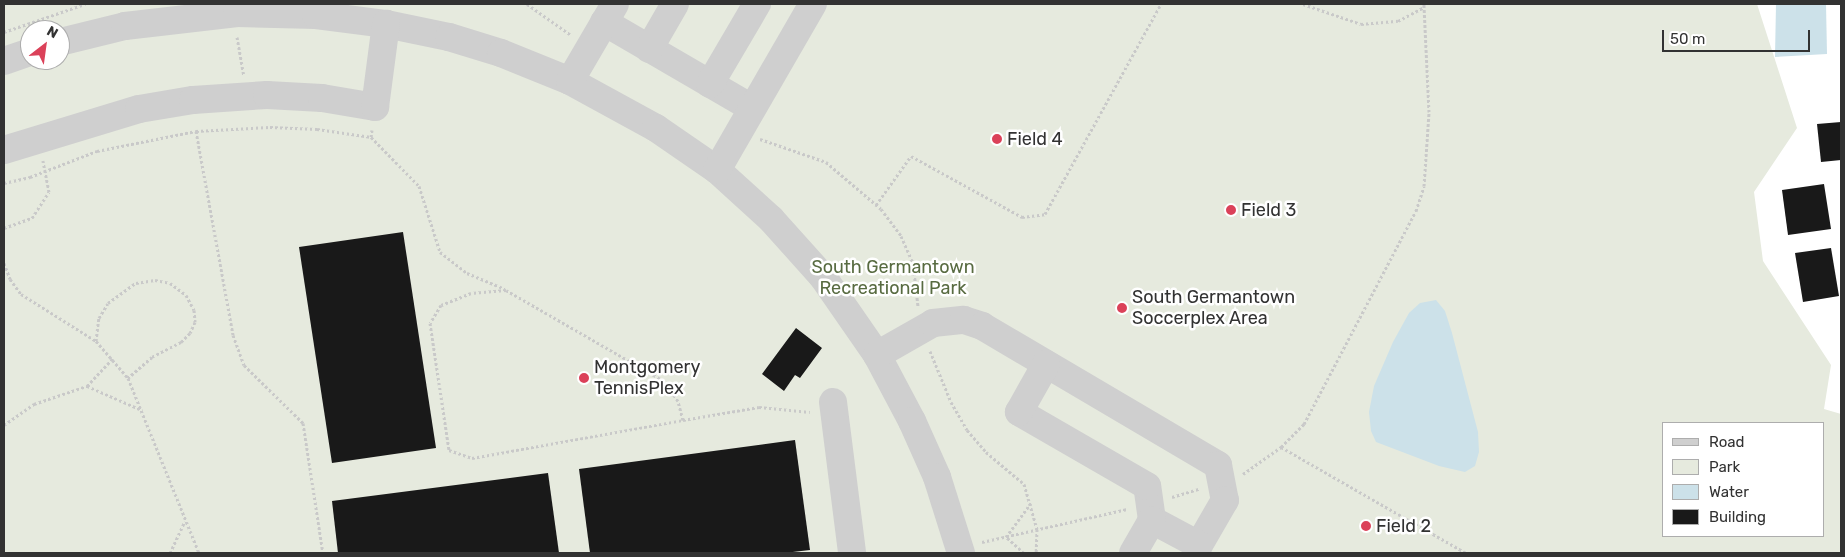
<!DOCTYPE html>
<html>
<head>
<meta charset="utf-8">
<style>
  body { margin:0 }
  #map { position:relative; width:1845px; height:557px; overflow:hidden; background:#fff; font-family:Rubik,sans-serif }
  div>[style] { position:absolute }
  [style*='--x'] { left:calc(var(--x)*1px); top:calc(var(--y)*1px); width:calc(var(--w)*1px); rotate:calc(var(--a)*1deg) }
  .green>* { inset:0; background:#e6eade }
  .water>* { inset:0; background:#cce1e9 }
  .building>* { inset:0; background:#191919 }
  .path>* { height:3px; margin-top:-1.5px; transform-origin:0; background:repeating-linear-gradient(90deg,#c9c9c9 0 2.5px,transparent 0 5px) }
  .minor>* { height:28px; margin:-14px; padding:0 14px; transform-origin:14px; border-radius:14px; background:#cfcfcf }
  .dots>* { width:14px; height:14px; translate:-50% -50%; box-sizing:border-box; border:2px solid #fff; border-radius:50% }
  span { translate:-50% -50%; white-space:nowrap; text-align:center; line-height:1.15; -webkit-text-stroke:5px #fff; paint-order:stroke }
  .poi-label { font-size:18px; color:#323232 }
  .left { translate:0 -50%; text-align:left }
  .park-label { font-size:18px; color:#586b41 }
  .frame { position:absolute; inset:0; border:5px solid #323232; pointer-events:none }
  .legend { position:absolute; left:1662px; top:422px; width:162px; height:115px; box-sizing:border-box; background:#fff; border:1px solid #adadad; margin:0; padding:6px 9px; list-style:none; font-size:15px; color:#323232 }
  .legend li { display:flex; align-items:center; gap:10px; height:25px }
  .legend b { width:25px; border:1px solid #adadad }
  .north { position:absolute; left:20px; top:20px; width:50px; height:50px; box-sizing:border-box; background:#fff; border:1px solid #adadad; border-radius:50%; rotate:30deg; font-size:14px; font-weight:700; line-height:20px; text-align:center; color:#323232 }
  .north::after { content:''; display:block; margin:auto; width:18px; height:22px; background:#db4159; clip-path:polygon(50% 0,100% 100%,50% 72%,0 100%) }
  .scale { position:absolute; left:1662px; top:30px; width:148px; height:22px; box-sizing:border-box; border:2px solid #323232; border-top:0; padding-left:6px; font-size:15px; line-height:18px; white-space:nowrap; color:#323232; -webkit-text-stroke:4px #fff; paint-order:stroke }
</style>
</head>
<body>
<div id="map">
  <div class="green">
    <div style="clip-path:polygon(evenodd,4px 4px,1757px 4px,1797px 128px,1754px 192px,1763px 261px,1831px 365px,1824px 409px,1841px 414px,1841px 553px,4px 553px,4px 4px,30px 30px,60px 30px,60px 60px,30px 60px,30px 30px,4px 4px,1664px 423px,1824px 423px,1824px 536px,1664px 536px,1664px 423px)"></div>
  </div>
  <div class="water">
    <div style="clip-path:polygon(1776px 4px,1826px 4px,1827px 54px,1775px 57px)"></div>
    <div style="clip-path:polygon(1436px 300px,1445px 311px,1452px 333px,1478px 432px,1479px 452px,1475px 466px,1465px 472px,1439px 466px,1376px 442px,1371px 431px,1369px 412px,1374px 386px,1393px 342px,1409px 313px,1420px 303px)"></div>
  </div>
  <div class="building">
    <div style="clip-path:polygon(1841px 122px,1841px 160px,1821px 162px,1817px 124px)"></div>
    <div style="clip-path:polygon(1824px 184px,1831px 229px,1788px 235px,1782px 190px)"></div>
    <div style="clip-path:polygon(403px 232px,436px 448px,332px 463px,299px 247px)"></div>
    <div style="clip-path:polygon(1831px 248px,1839px 296px,1803px 302px,1795px 253px)"></div>
    <div style="clip-path:polygon(796px 328px,822px 348px,800px 378px,795px 375px,784px 391px,762px 374px)"></div>
    <div style="clip-path:polygon(795px 440px,810px 550px,784px 553px,590px 553px,579px 469px)"></div>
    <div style="clip-path:polygon(548px 473px,559px 553px,338px 553px,332px 501px)"></div>
  </div>
  <div class="path">
    <div style="--x:527;--y:4;--w:54;--a:35.2"></div>
    <div style="--x:1303;--y:4;--w:61;--a:19"></div>
    <div style="--x:1361;--y:24;--w:37;--a:-5"></div>
    <div style="--x:1398;--y:21;--w:30;--a:-28"></div>
    <div style="--x:4;--y:32;--w:86;--a:-19.1"></div>
    <div style="--x:237;--y:37;--w:39;--a:80"></div>
    <div style="--x:196;--y:131;--w:207;--a:79.7"></div>
    <div style="--x:233;--y:335;--w:32;--a:70"></div>
    <div style="--x:244;--y:365;--w:83;--a:44.5"></div>
    <div style="--x:303;--y:423;--w:132;--a:81.3"></div>
    <div style="--x:371;--y:137;--w:69;--a:45.6"></div>
    <div style="--x:419;--y:186;--w:69;--a:72.3"></div>
    <div style="--x:440;--y:252;--w:34;--a:38"></div>
    <div style="--x:467;--y:273;--w:41;--a:22.8"></div>
    <div style="--x:760;--y:139;--w:70;--a:19.2"></div>
    <div style="--x:826;--y:162;--w:72;--a:40.5"></div>
    <div style="--x:881;--y:209;--w:34;--a:53"></div>
    <div style="--x:901;--y:236;--w:30;--a:66"></div>
    <div style="--x:913;--y:263;--w:43;--a:83.4"></div>
    <div style="--x:4;--y:183;--w:27;--a:-13"></div>
    <div style="--x:30;--y:177;--w:72;--a:-21.2"></div>
    <div style="--x:97;--y:151;--w:101;--a:-11.4"></div>
    <div style="--x:196;--y:131;--w:74;--a:-3.1"></div>
    <div style="--x:270;--y:127;--w:47;--a:2.4"></div>
    <div style="--x:317;--y:129;--w:55;--a:8.4"></div>
    <div style="--x:371;--y:137;--w:7;--a:-82"></div>
    <div style="--x:876;--y:205;--w:60;--a:-54.5"></div>
    <div style="--x:911;--y:156;--w:127;--a:28.8"></div>
    <div style="--x:1022;--y:217;--w:23;--a:-7"></div>
    <div style="--x:1045;--y:214;--w:240;--a:-61.1"></div>
    <div style="--x:4;--y:228;--w:30;--a:-20"></div>
    <div style="--x:32;--y:218;--w:31;--a:-57"></div>
    <div style="--x:49;--y:192;--w:32;--a:-101"></div>
    <div style="--x:4;--y:263;--w:17;--a:69"></div>
    <div style="--x:10;--y:279;--w:19;--a:54"></div>
    <div style="--x:21;--y:294;--w:89;--a:32.1"></div>
    <div style="--x:96;--y:341;--w:49;--a:49.1"></div>
    <div style="--x:128;--y:378;--w:189;--a:67.9"></div>
    <div style="--x:96;--y:341;--w:23;--a:-83"></div>
    <div style="--x:99;--y:318;--w:17;--a:-59"></div>
    <div style="--x:108;--y:303;--w:34;--a:-36"></div>
    <div style="--x:136;--y:283;--w:19;--a:-9"></div>
    <div style="--x:155;--y:280;--w:15;--a:11"></div>
    <div style="--x:170;--y:283;--w:20;--a:37"></div>
    <div style="--x:186;--y:295;--w:17;--a:62"></div>
    <div style="--x:194;--y:310;--w:12;--a:85"></div>
    <div style="--x:195;--y:322;--w:12;--a:114"></div>
    <div style="--x:190;--y:333;--w:13;--a:135"></div>
    <div style="--x:181;--y:342;--w:33;--a:153"></div>
    <div style="--x:152;--y:357;--w:32;--a:139"></div>
    <div style="--x:930;--y:351;--w:55;--a:67.6"></div>
    <div style="--x:951;--y:402;--w:32;--a:60"></div>
    <div style="--x:967;--y:430;--w:29;--a:49"></div>
    <div style="--x:986;--y:452;--w:50;--a:40.1"></div>
    <div style="--x:1024;--y:484;--w:47;--a:73.9"></div>
    <div style="--x:1037;--y:529;--w:24;--a:92"></div>
    <div style="--x:87;--y:386;--w:38;--a:-47"></div>
    <div style="--x:683;--y:420;--w:20;--a:-105"></div>
    <div style="--x:678;--y:401;--w:24;--a:-125"></div>
    <div style="--x:664;--y:381;--w:182;--a:-150.1"></div>
    <div style="--x:506;--y:290;--w:35;--a:175"></div>
    <div style="--x:471;--y:293;--w:32;--a:158"></div>
    <div style="--x:441;--y:305;--w:21;--a:121"></div>
    <div style="--x:430;--y:323;--w:128;--a:81.5"></div>
    <div style="--x:449;--y:450;--w:24;--a:19"></div>
    <div style="--x:472;--y:458;--w:214;--a:-10.2"></div>
    <div style="--x:683;--y:420;--w:77;--a:-9.7"></div>
    <div style="--x:759;--y:407;--w:51;--a:5.6"></div>
    <div style="--x:4;--y:425;--w:37;--a:-35"></div>
    <div style="--x:34;--y:404;--w:56;--a:-18.8"></div>
    <div style="--x:87;--y:386;--w:60;--a:23.6"></div>
    <div style="--x:1281;--y:447;--w:213;--a:29.8"></div>
    <div style="--x:1243;--y:474;--w:47;--a:-35.4"></div>
    <div style="--x:1281;--y:447;--w:33;--a:-45"></div>
    <div style="--x:1304;--y:424;--w:241;--a:-62.3"></div>
    <div style="--x:1416;--y:211;--w:26;--a:-72"></div>
    <div style="--x:1424;--y:186;--w:74;--a:-86.1"></div>
    <div style="--x:1429;--y:112;--w:108;--a:-92.7"></div>
    <div style="--x:1172;--y:497;--w:28;--a:-17"></div>
    <div style="--x:982;--y:542;--w:149;--a:-12.8"></div>
    <div style="--x:170;--y:553;--w:35;--a:-65"></div>
    <div style="--x:1024;--y:553;--w:24;--a:-138"></div>
    <div style="--x:1006;--y:537;--w:42;--a:-53.7"></div>
  </div>
  <div class="minor">
    <div style="--x:604;--y:22;--w:171;--a:30.2"></div>
    <div style="--x:60;--y:42;--w:67;--a:-13.8"></div>
    <div style="--x:125;--y:26;--w:113;--a:-6.6"></div>
    <div style="--x:237;--y:13;--w:79;--a:1.5"></div>
    <div style="--x:316;--y:15;--w:71;--a:7.3"></div>
    <div style="--x:386;--y:24;--w:64;--a:11.7"></div>
    <div style="--x:449;--y:37;--w:54;--a:17.1"></div>
    <div style="--x:501;--y:53;--w:74;--a:22.1"></div>
    <div style="--x:570;--y:81;--w:98;--a:28.7"></div>
    <div style="--x:656;--y:128;--w:74;--a:34.5"></div>
    <div style="--x:717;--y:170;--w:73;--a:42.2"></div>
    <div style="--x:771;--y:219;--w:78;--a:48.1"></div>
    <div style="--x:823;--y:277;--w:95;--a:55.3"></div>
    <div style="--x:877;--y:355;--w:75;--a:62.1"></div>
    <div style="--x:912;--y:421;--w:61;--a:65.9"></div>
    <div style="--x:937;--y:477;--w:80;--a:72.5"></div>
    <div style="--x:649;--y:49;--w:52;--a:-60"></div>
    <div style="--x:4;--y:61;--w:28;--a:-19"></div>
    <div style="--x:570;--y:81;--w:89;--a:-59.7"></div>
    <div style="--x:710;--y:84;--w:93;--a:-59.6"></div>
    <div style="--x:4;--y:150;--w:141;--a:-16.9"></div>
    <div style="--x:139;--y:109;--w:55;--a:-9.5"></div>
    <div style="--x:193;--y:100;--w:74;--a:-3.9"></div>
    <div style="--x:267;--y:95;--w:55;--a:3.1"></div>
    <div style="--x:322;--y:98;--w:54;--a:9.6"></div>
    <div style="--x:375;--y:107;--w:84;--a:-82.5"></div>
    <div style="--x:717;--y:170;--w:192;--a:-60"></div>
    <div style="--x:877;--y:355;--w:64;--a:-29.7"></div>
    <div style="--x:933;--y:323;--w:31;--a:-6"></div>
    <div style="--x:964;--y:320;--w:19;--a:18"></div>
    <div style="--x:982;--y:326;--w:274;--a:30.5"></div>
    <div style="--x:1218;--y:465;--w:36;--a:79"></div>
    <div style="--x:1225;--y:500;--w:52;--a:120"></div>
    <div style="--x:1199;--y:545;--w:53;--a:-152"></div>
    <div style="--x:1152;--y:520;--w:34;--a:-98"></div>
    <div style="--x:1147;--y:486;--w:148;--a:-150"></div>
    <div style="--x:1019;--y:412;--w:55;--a:-60.6"></div>
    <div style="--x:833;--y:402;--w:152;--a:82.8"></div>
    <div style="--x:1133;--y:553;--w:38;--a:-60"></div>
  </div>
  <div class="dots">
    <div style="left:997px;top:139px;background:#db4159"></div>
    <div style="left:1231px;top:210px;background:#db4159"></div>
    <div style="left:1122px;top:308px;background:#db4159"></div>
    <div style="left:584px;top:378px;background:#db4159"></div>
    <div style="left:1366px;top:526px;background:#db4159"></div>
  </div>
  <div class="poi-label">
    <span class="left" style="left:1007px;top:139px">Field 4</span>
    <span class="left" style="left:1241px;top:210px">Field 3</span>
    <span class="left" style="left:1132px;top:308px">South Germantown<br>Soccerplex Area</span>
    <span class="left" style="left:594px;top:378px">Montgomery<br>TennisPlex</span>
    <span class="left" style="left:1376px;top:526px">Field 2</span>
  </div>
  <div class="park-label">
    <span style="left:893px;top:278px">South Germantown<br>Recreational Park</span>
  </div>
  <div class="frame"></div>
  <ul class="legend">
  <li><b style="height:6px;background:#cfcfcf"></b>Road</li>
  <li><b style="height:14px;background:#e6eade"></b>Park</li>
  <li><b style="height:14px;background:#cce1e9"></b>Water</li>
  <li><b style="height:14px;background:#191919"></b>Building</li>
  </ul>
  <div class="north">N</div>
  <div class="scale">50 m</div>
</div>
</body>
</html>
